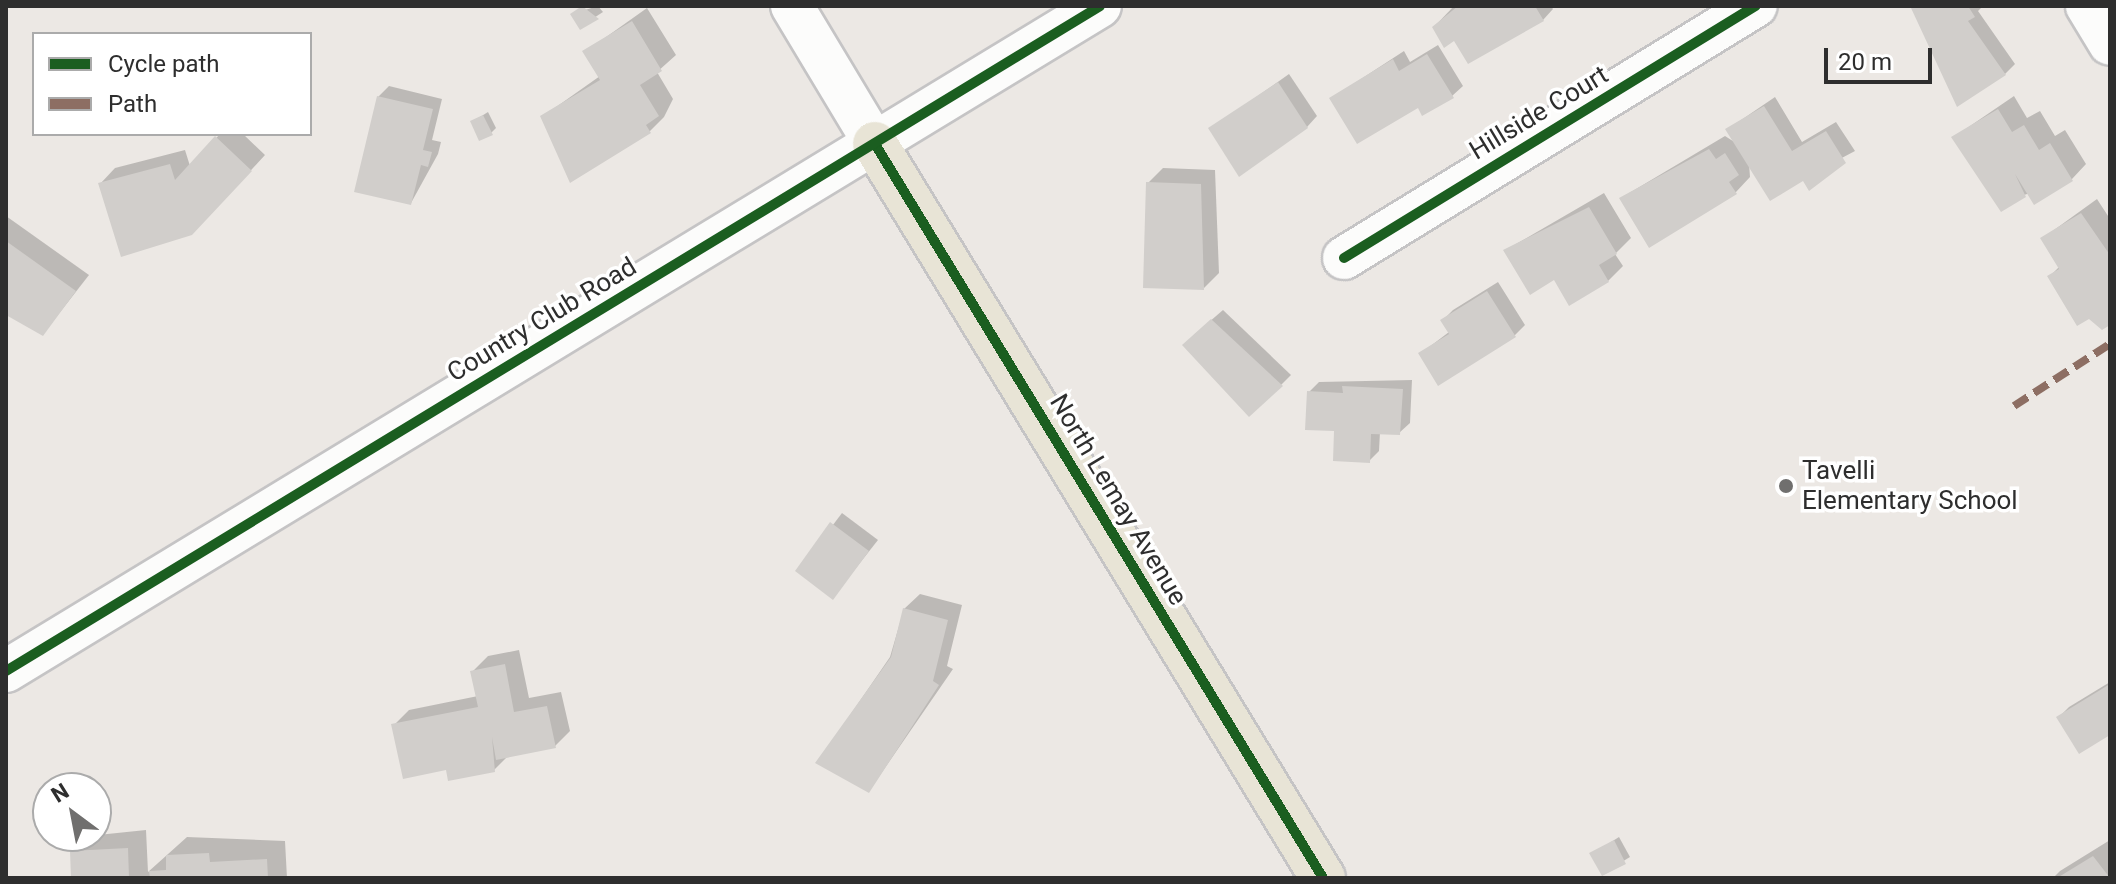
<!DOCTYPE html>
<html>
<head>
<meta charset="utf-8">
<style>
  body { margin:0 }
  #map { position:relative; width:2116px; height:884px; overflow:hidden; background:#ece8e4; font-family:Roboto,sans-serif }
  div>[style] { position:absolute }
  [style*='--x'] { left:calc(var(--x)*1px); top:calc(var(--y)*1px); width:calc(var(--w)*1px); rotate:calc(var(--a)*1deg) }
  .shadow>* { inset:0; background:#0003 }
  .building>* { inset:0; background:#d1cecb }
  .roads { filter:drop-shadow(2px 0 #c5c4c5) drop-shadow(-2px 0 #c5c4c5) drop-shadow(0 2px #c5c4c5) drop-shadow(0 -2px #c5c4c5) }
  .minor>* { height:42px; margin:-21px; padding:0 21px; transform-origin:21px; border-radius:21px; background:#fcfcfb }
  .major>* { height:44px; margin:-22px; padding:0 22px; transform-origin:22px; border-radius:22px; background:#e8e4d6 }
  .quiet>* { height:8px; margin-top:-4px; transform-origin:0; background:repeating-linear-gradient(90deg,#8d6e63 0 16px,transparent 0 24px) }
  .cycleway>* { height:10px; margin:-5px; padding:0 5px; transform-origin:5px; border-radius:5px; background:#1b5e20 }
  .dots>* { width:22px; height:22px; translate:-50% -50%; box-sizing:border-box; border:4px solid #fff; border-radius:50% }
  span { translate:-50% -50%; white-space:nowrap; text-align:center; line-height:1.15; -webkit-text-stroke:7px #fff; paint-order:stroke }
  .street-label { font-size:26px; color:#2e2e2e }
  .poi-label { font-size:26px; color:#2e2e2e }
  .left { translate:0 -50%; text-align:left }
  .frame { position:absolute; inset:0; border:8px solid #2e2e2e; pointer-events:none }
  .legend { position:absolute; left:32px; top:32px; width:280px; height:104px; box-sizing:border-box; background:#fff; border:2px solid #ababab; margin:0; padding:10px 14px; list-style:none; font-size:24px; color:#2e2e2e }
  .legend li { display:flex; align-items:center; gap:16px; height:40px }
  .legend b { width:40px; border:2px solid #ababab }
  .north { position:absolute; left:32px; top:772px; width:80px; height:80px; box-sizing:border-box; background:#fff; border:2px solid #ababab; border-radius:50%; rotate:328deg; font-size:22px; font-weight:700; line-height:32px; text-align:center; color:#2e2e2e }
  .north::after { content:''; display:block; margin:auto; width:28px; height:36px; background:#706f6e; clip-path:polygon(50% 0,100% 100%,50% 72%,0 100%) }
  .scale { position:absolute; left:1824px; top:48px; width:108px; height:36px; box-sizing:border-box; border:4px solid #2e2e2e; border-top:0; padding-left:10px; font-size:24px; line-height:28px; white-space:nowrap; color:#2e2e2e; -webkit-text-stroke:6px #fff; paint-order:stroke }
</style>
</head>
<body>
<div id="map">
  <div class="shadow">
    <div style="clip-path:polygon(598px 6px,603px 12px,580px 27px,572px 14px)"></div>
    <div style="clip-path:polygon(1454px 6px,1551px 6px,1553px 9px,1543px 20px,1455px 39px,1434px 27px)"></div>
    <div style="clip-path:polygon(1983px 6px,1978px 11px,2015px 64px,2005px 74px,1914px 8px)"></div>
    <div style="clip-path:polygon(647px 8px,676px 55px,657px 72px,673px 99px,664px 117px,649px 132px,542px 117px,600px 76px,585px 52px)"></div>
    <div style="clip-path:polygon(1438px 45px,1463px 86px,1452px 96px,1418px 105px,1332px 98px,1404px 51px,1410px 62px)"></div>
    <div style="clip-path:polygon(1289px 74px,1317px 116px,1307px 127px,1211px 129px)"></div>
    <div style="clip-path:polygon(389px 86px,442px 99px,432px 140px,441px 142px,438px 154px,411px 203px,378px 97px)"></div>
    <div style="clip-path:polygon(2014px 96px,2027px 118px,2040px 111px,2055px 136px,2065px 130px,2086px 164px,2072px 179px,2024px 195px,1954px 137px)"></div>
    <div style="clip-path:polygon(1775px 97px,1802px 142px,1836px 122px,1855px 151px,1804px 178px,1749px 163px,1750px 177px,1736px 192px,1621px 198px,1725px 136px,1736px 143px,1728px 129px)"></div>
    <div style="clip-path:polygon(488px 112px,496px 128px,491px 133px,472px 122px)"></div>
    <div style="clip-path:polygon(220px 134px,243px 134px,265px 155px,207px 218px,100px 184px,115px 168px,185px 150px,190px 166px)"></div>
    <div style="clip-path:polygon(1163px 168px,1215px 170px,1219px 273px,1204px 288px,1148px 183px)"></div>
    <div style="clip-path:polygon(1604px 193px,1631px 238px,1615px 254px,1623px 266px,1608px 281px,1555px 278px,1506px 250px)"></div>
    <div style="clip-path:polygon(2097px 199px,2110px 219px,2110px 319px,2049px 277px,2060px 266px,2043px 238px)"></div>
    <div style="clip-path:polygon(6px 216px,89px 275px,43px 334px,6px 312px)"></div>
    <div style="clip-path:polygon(1498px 282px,1525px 325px,1515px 335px,1420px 354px,1449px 332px,1442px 321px,1453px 310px)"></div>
    <div style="clip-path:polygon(1223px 310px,1291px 375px,1281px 385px,1194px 335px)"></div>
    <div style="clip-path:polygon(1412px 380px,1410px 423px,1399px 433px,1380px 432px,1379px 451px,1369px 461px,1309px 392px,1319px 382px)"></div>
    <div style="clip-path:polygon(842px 513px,878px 540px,833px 597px,798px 571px)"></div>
    <div style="clip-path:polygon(920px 594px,962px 605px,947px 666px,953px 669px,869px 791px,818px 762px,890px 657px,904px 609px)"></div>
    <div style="clip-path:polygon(519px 650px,529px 698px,561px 692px,570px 731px,555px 746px,508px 756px,494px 770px,447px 767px,394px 725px,409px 710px,478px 696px,473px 671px,488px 656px)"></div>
    <div style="clip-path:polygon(2110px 682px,2110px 733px,2059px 717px,2069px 707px)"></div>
    <div style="clip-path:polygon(146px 830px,148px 872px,187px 837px,285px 841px,287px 878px,73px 878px,72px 852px,88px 836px)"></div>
    <div style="clip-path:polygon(1619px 837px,1630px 857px,1602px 874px,1592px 854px)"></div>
    <div style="clip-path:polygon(2110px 840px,2110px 878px,2053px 878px,2060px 871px)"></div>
  </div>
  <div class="building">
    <div style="clip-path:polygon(582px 6px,599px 19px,580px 30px,570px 14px)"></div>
    <div style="clip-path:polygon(1458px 6px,1535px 6px,1544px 21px,1468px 64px,1454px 41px,1444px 48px,1432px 27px)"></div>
    <div style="clip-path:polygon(1968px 6px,1975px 17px,1968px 21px,2006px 75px,1957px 107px,1911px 8px)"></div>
    <div style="clip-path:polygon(632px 21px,662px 71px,640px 85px,659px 116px,646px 125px,651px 133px,570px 183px,540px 116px,600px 80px,582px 51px)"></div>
    <div style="clip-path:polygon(1427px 54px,1454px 98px,1422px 116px,1418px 108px,1357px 144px,1329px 98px,1393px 59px,1399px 71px)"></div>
    <div style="clip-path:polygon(1278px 82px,1308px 128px,1239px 177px,1208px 128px)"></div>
    <div style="clip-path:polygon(377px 96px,433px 109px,423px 150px,432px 152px,428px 167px,421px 165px,411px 205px,354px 192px)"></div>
    <div style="clip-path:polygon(1764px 106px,1792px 151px,1826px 131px,1846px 163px,1809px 191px,1803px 181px,1770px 201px,1725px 129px)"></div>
    <div style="clip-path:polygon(1998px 109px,2012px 132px,2024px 125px,2039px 150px,2050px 143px,2073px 181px,2034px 205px,2015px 174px,2026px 197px,2001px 212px,1951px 137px)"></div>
    <div style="clip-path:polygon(483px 115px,493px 135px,479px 141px,470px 121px)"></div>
    <div style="clip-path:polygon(215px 136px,252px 171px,192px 235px,121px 257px,98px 183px,170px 164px,175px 180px)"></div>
    <div style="clip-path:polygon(1709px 149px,1716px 159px,1725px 153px,1739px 175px,1729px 182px,1737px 194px,1649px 248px,1619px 198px)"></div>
    <div style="clip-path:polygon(1146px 182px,1201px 184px,1204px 290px,1143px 288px)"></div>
    <div style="clip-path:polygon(1589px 207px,1617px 254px,1599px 265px,1609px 282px,1569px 306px,1554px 280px,1530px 295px,1503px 250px)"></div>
    <div style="clip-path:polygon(2081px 213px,2110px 255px,2110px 325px,2102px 330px,2089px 319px,2077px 326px,2047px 276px,2059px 269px,2040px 238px)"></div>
    <div style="clip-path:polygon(6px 241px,76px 291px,43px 336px,6px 315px)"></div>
    <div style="clip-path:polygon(1487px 291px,1516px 337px,1438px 386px,1418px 353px,1449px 334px,1440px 320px)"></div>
    <div style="clip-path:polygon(1211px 319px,1283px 386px,1249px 417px,1182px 345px)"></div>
    <div style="clip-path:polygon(1342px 386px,1403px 389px,1400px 435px,1371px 434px,1370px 463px,1333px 461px,1334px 431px,1305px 430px,1307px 391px,1343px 393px)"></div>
    <div style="clip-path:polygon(830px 522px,869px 551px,833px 600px,795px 571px)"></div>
    <div style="clip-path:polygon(903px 608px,948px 620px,933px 681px,939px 685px,869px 793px,815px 763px,891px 657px)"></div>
    <div style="clip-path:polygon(505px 664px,514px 712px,547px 706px,556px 748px,496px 760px,492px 737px,495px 772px,448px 781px,446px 770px,403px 779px,391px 724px,478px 707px,470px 671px)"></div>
    <div style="clip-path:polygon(2110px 684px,2110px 735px,2079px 754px,2056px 717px)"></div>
    <div style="clip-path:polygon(1614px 840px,1626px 864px,1602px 876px,1589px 853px)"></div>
    <div style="clip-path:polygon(128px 848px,129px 878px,71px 878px,70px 851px)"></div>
    <div style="clip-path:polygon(209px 853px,210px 862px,267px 859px,268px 878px,150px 878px,149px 871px,166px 870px,166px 855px)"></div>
    <div style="clip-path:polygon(2093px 856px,2110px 878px,2057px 878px)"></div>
  </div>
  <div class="roads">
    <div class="minor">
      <div style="--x:792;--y:6;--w:161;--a:59"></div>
      <div style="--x:2087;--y:6;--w:44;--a:58.8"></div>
      <div style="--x:1344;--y:258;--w:483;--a:-31.5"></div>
      <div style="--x:6;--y:671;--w:1280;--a:-31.29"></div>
    </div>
    <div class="major">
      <div style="--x:875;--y:144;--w:860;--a:58.6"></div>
    </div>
  </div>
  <div class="quiet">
    <div style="--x:2014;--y:406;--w:114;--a:-32.9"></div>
  </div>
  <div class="cycleway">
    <div style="--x:875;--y:144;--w:860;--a:58.6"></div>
    <div style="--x:1344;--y:258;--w:483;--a:-31.5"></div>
    <div style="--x:6;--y:671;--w:1280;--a:-31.29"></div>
  </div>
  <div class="dots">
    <div style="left:1786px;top:486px;background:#706f6e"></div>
  </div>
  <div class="street-label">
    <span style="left:1539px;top:113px;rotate:-31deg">Hillside Court</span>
    <span style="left:542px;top:320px;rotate:-31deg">Country Club Road</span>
    <span style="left:1118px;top:500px;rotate:59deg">North Lemay Avenue</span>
  </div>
  <div class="poi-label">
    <span class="left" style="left:1802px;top:486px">Tavelli<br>Elementary School</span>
  </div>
  <div class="frame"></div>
  <ul class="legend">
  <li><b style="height:10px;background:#1b5e20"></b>Cycle path</li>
  <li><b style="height:10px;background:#8d6e63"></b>Path</li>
  </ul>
  <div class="north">N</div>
  <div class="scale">20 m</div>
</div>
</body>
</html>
